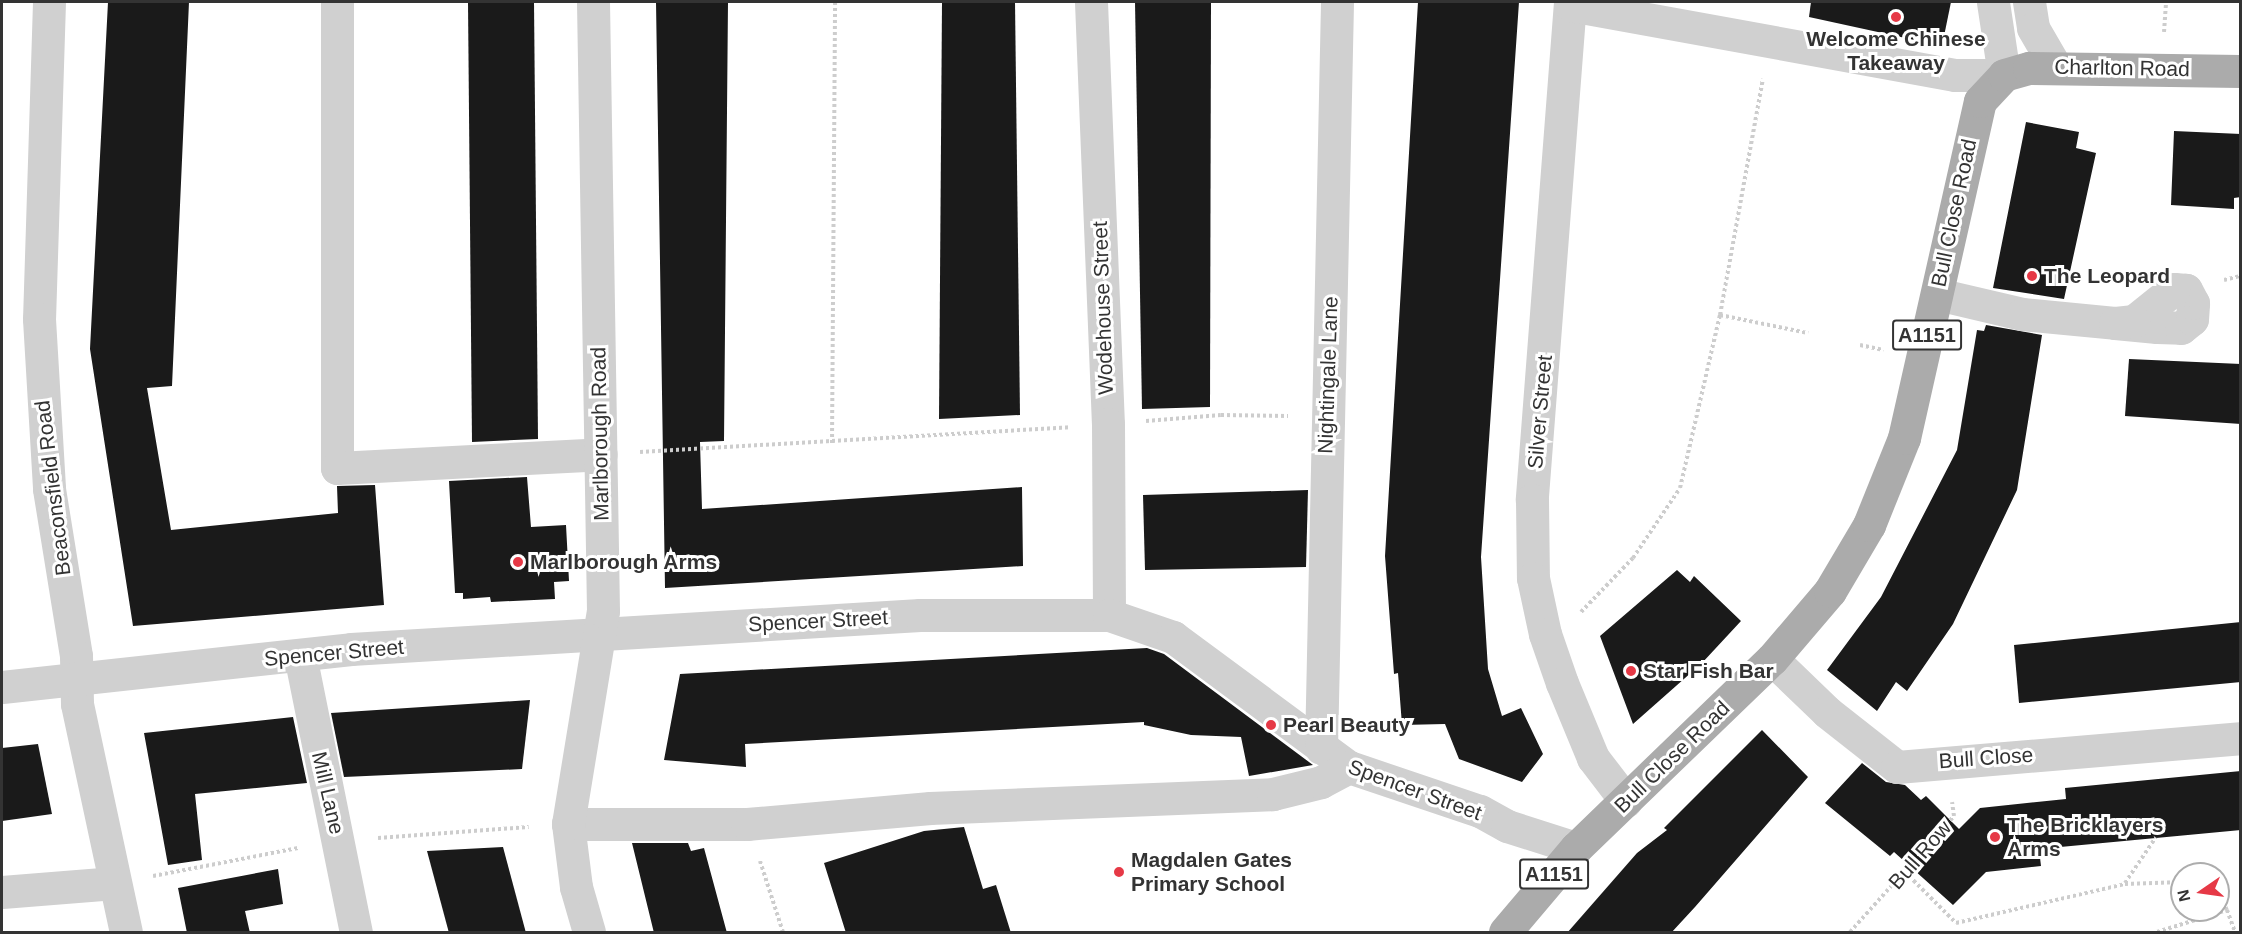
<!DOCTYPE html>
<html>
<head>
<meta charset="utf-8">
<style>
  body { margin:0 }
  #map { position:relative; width:2242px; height:934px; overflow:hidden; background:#fff; font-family:Helvetica,sans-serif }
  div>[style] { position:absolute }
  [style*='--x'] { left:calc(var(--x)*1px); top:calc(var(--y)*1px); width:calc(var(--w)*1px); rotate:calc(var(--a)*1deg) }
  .building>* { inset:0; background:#1a1a1a }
  .path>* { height:4px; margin-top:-2px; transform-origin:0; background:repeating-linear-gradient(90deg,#cdcdcd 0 3px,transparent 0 6px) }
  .minor>* { height:33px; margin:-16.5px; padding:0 16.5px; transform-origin:16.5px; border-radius:16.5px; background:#d0d0d0 }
  .major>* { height:33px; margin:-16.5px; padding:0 16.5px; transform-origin:16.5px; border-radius:16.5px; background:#ababab }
  .dots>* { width:16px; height:16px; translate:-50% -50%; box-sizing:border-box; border:3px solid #fff; border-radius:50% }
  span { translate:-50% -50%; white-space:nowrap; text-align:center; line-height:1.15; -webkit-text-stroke:6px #fff; paint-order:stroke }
  .shield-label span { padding:2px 4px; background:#fff; border:2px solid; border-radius:4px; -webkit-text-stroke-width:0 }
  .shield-label { font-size:20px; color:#333; font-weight:700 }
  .poi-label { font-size:21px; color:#333; font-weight:700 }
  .left { translate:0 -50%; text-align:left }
  .street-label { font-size:21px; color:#333 }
  .frame { position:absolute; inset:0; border:3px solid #333; pointer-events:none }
  .north { position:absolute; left:2170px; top:862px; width:60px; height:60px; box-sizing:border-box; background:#fff; border:2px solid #adadad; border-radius:50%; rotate:257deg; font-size:16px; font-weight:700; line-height:24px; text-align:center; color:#333 }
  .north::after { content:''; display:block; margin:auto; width:21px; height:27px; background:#e63946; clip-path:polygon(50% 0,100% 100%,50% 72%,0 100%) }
</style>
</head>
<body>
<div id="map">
  <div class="building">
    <div style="clip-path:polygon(108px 2px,189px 2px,172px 386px,147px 388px,171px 530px,338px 513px,337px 486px,375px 485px,384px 605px,133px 626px,90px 349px)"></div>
    <div style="clip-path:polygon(468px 2px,534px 2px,538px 439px,472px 442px)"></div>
    <div style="clip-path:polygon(656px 2px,728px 2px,724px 441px,700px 442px,702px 509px,1022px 487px,1023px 566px,665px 588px)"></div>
    <div style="clip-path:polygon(942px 2px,1015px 2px,1020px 415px,939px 419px)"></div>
    <div style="clip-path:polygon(1135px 2px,1211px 2px,1210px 407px,1142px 409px)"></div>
    <div style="clip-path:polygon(1418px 2px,1519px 2px,1481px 557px,1488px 669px,1502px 716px,1521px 708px,1543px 754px,1522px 782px,1459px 759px,1445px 724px,1402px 725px,1398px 673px,1394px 674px,1385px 556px)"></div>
    <div style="clip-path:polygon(1811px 2px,1951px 2px,1942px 46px,1809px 17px)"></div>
    <div style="clip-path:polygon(2026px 122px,2079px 132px,2076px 148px,2096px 153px,2064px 299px,1993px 288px)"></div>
    <div style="clip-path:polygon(2174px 131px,2241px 134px,2241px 197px,2234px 198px,2234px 209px,2171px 205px)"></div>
    <div style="clip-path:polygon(1986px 325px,2042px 335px,2017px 490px,1953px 624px,1907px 691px,1896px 682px,1877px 711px,1827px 670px,1881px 597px,1957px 450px,1977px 330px,1984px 331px)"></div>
    <div style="clip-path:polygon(2129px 359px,2241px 364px,2241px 424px,2125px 416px)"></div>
    <div style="clip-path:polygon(527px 477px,531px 527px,566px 525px,569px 581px,554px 582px,555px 599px,491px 602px,490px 597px,463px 599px,463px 593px,455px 593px,449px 481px)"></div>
    <div style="clip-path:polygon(1308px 490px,1306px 567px,1145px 570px,1143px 495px)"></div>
    <div style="clip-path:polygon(1677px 570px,1690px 582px,1694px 576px,1741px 621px,1702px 663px,1633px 724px,1600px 636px)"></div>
    <div style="clip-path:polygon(2241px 622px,2241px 682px,2019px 703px,2014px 645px)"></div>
    <div style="clip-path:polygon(1147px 648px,1164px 654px,1313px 765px,1249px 776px,1241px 737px,1191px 735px,1144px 725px,1144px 722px,745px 744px,746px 767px,664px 760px,680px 674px)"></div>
    <div style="clip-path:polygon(530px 700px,522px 769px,344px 777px,331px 713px)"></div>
    <div style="clip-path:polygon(293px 717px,307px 783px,195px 794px,202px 860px,168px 865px,144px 733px)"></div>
    <div style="clip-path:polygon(1762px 730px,1808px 777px,1695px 907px,1671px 933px,1567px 933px,1637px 853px,1667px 830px,1664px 828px)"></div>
    <div style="clip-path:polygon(38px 744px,52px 814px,2px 821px,2px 748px)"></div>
    <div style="clip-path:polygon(1862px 763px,1886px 782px,1905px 785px,1921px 800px,1926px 796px,1959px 829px,1980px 808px,2066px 799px,2065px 788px,2241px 771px,2241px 830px,2039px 849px,2041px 866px,1986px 872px,1953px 905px,1894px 852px,1890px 856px,1825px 803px)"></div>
    <div style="clip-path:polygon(964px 827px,983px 889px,996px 885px,1011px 933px,846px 933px,824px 863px,924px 831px)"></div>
    <div style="clip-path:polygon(632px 843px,688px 843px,691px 851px,704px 848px,727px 933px,654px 933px)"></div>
    <div style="clip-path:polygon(503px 847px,526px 933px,449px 933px,427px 851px)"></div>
    <div style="clip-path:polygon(278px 869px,283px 904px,245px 911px,250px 933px,187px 933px,178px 888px)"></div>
  </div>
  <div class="path">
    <div style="--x:2164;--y:32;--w:30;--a:-86"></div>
    <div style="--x:2224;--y:280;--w:16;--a:-14"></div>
    <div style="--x:1720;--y:315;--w:90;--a:11.6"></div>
    <div style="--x:1860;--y:345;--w:24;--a:12"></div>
    <div style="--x:1146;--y:421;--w:75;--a:-4.6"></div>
    <div style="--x:1221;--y:415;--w:67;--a:0.9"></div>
    <div style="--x:832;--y:443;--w:441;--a:-89.6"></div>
    <div style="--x:640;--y:452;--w:431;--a:-3.3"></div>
    <div style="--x:1581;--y:612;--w:75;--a:-46.1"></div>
    <div style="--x:1633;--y:558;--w:84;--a:-56.1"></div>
    <div style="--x:1680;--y:488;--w:178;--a:-77"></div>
    <div style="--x:1720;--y:315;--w:240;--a:-79.7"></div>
    <div style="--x:378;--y:838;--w:151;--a:-4.2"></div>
    <div style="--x:760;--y:861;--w:75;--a:72.1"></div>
    <div style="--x:1905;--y:872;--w:72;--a:45"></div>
    <div style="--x:1956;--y:923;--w:173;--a:-13"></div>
    <div style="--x:2125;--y:884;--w:57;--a:-2"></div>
    <div style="--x:153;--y:876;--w:149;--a:-10.9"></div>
    <div style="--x:2125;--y:883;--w:55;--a:-56"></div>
    <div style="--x:2218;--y:891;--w:21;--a:65"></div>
    <div style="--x:1850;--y:932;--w:156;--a:-48.1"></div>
    <div style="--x:1954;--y:816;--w:14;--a:-98"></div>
    <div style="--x:2157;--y:932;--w:73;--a:-17.4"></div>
    <div style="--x:2227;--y:910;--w:23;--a:70"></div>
  </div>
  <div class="minor">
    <div style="--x:49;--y:2;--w:317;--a:91.8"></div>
    <div style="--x:39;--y:319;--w:170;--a:86.6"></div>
    <div style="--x:49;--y:489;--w:169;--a:80.8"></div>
    <div style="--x:76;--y:656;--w:48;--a:88.8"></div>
    <div style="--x:77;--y:704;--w:233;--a:77.9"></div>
    <div style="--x:337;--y:2;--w:466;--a:90"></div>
    <div style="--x:337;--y:468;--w:264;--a:-3"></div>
    <div style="--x:1091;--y:2;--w:422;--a:87.7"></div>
    <div style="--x:1108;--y:424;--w:191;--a:89.7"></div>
    <div style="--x:1570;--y:2;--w:499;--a:94.4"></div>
    <div style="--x:1532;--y:500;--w:78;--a:89.3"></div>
    <div style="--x:1533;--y:578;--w:57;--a:77.9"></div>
    <div style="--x:1545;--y:634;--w:52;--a:70.9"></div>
    <div style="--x:1562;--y:683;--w:81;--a:67.5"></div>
    <div style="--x:1593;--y:758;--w:54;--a:52.5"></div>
    <div style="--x:2029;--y:2;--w:26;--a:81"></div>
    <div style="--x:2033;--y:28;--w:44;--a:59.9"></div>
    <div style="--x:1570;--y:5;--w:391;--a:10.3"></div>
    <div style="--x:1955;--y:75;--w:49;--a:0"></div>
    <div style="--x:2004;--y:75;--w:74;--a:-98.6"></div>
    <div style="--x:1937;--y:294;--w:87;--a:13.2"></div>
    <div style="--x:2022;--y:314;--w:93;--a:5.5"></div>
    <div style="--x:2115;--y:323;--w:42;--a:5.4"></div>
    <div style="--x:2157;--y:327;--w:24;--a:2"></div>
    <div style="--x:2181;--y:328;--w:14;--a:-39"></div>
    <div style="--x:2192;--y:319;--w:16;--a:-86"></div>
    <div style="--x:2193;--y:303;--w:15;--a:-118"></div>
    <div style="--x:2186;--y:290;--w:12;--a:-175"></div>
    <div style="--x:2174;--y:289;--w:51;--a:141.3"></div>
    <div style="--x:2134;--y:321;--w:19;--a:174"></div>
    <div style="--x:300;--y:655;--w:283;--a:78.6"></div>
    <div style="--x:1772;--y:659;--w:76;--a:43.9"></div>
    <div style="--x:1827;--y:712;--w:89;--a:38.2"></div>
    <div style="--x:1897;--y:767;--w:344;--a:-4.8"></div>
    <div style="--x:2;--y:687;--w:351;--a:-6.2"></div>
    <div style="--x:351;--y:649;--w:570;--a:-3.42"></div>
    <div style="--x:920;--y:615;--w:189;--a:0"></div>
    <div style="--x:1109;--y:615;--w:68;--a:19"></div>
    <div style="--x:1173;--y:637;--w:219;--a:36.5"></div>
    <div style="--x:1349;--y:767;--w:138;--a:18.6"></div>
    <div style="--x:1480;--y:811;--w:31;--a:29"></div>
    <div style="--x:1507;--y:826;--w:72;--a:17.7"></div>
    <div style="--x:1321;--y:748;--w:746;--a:-88.77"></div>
    <div style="--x:568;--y:824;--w:179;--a:0"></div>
    <div style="--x:747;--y:824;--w:184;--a:-5"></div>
    <div style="--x:930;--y:808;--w:343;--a:-2.3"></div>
    <div style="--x:1273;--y:794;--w:49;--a:-14"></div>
    <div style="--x:1321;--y:782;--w:32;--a:-28"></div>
    <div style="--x:2;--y:892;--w:113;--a:-4.6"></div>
    <div style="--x:589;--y:932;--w:47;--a:-106.1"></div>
    <div style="--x:576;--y:887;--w:64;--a:-97.2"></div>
    <div style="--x:568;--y:824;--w:216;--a:-80.7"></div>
    <div style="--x:603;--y:611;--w:609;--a:-90.94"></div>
  </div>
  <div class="major">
    <div style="--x:1505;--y:932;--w:110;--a:-49.8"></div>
    <div style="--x:1576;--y:848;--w:272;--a:-44"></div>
    <div style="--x:1772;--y:659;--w:89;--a:-49.5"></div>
    <div style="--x:1830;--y:591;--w:77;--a:-59.4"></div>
    <div style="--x:1869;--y:525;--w:94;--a:-68.1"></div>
    <div style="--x:1904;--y:438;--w:345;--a:-77.3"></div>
    <div style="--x:1980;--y:101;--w:35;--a:-47"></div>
    <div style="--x:2004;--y:75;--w:26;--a:-16"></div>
    <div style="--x:2029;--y:68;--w:211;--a:0.8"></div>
  </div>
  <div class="dots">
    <div style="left:1896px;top:17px;background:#e63946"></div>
    <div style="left:2032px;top:276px;background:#e63946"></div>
    <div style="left:518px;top:562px;background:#e63946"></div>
    <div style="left:1631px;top:671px;background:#e63946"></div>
    <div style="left:1271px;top:725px;background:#e63946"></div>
    <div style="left:1995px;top:837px;background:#e63946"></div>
    <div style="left:1119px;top:872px;background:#e63946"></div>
  </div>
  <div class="shield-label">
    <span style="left:1927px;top:335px">A1151</span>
    <span style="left:1554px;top:874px">A1151</span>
  </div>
  <div class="poi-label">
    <span style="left:1896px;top:51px">Welcome Chinese<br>Takeaway</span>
    <span class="left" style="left:2044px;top:276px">The Leopard</span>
    <span class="left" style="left:530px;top:562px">Marlborough Arms</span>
    <span class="left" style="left:1643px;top:671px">Star Fish Bar</span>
    <span class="left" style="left:1283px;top:725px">Pearl Beauty</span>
    <span class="left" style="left:2007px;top:837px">The Bricklayers<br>Arms</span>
    <span class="left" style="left:1131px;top:872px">Magdalen Gates<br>Primary School</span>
  </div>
  <div class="street-label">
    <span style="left:2122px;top:68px;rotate:1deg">Charlton Road</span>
    <span style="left:1954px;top:213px;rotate:-78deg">Bull Close Road</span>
    <span style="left:1103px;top:308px;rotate:-92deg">Wodehouse Street</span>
    <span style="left:1328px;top:375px;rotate:-88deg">Nightingale Lane</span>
    <span style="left:1540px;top:412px;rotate:-85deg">Silver Street</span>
    <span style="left:600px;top:434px;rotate:-91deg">Marlborough Road</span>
    <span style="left:53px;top:488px;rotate:-97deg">Beaconsfield Road</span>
    <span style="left:818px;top:621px;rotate:-3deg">Spencer Street</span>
    <span style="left:334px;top:653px;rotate:-5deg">Spencer Street</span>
    <span style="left:1672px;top:757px;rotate:-44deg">Bull Close Road</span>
    <span style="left:1986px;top:758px;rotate:-4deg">Bull Close</span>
    <span style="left:1415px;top:790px;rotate:20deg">Spencer Street</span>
    <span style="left:328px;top:793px;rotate:77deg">Mill Lane</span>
    <span style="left:1920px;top:855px;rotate:-49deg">Bull Row</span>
  </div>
  <div class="frame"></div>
  <div class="north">N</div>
</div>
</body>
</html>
